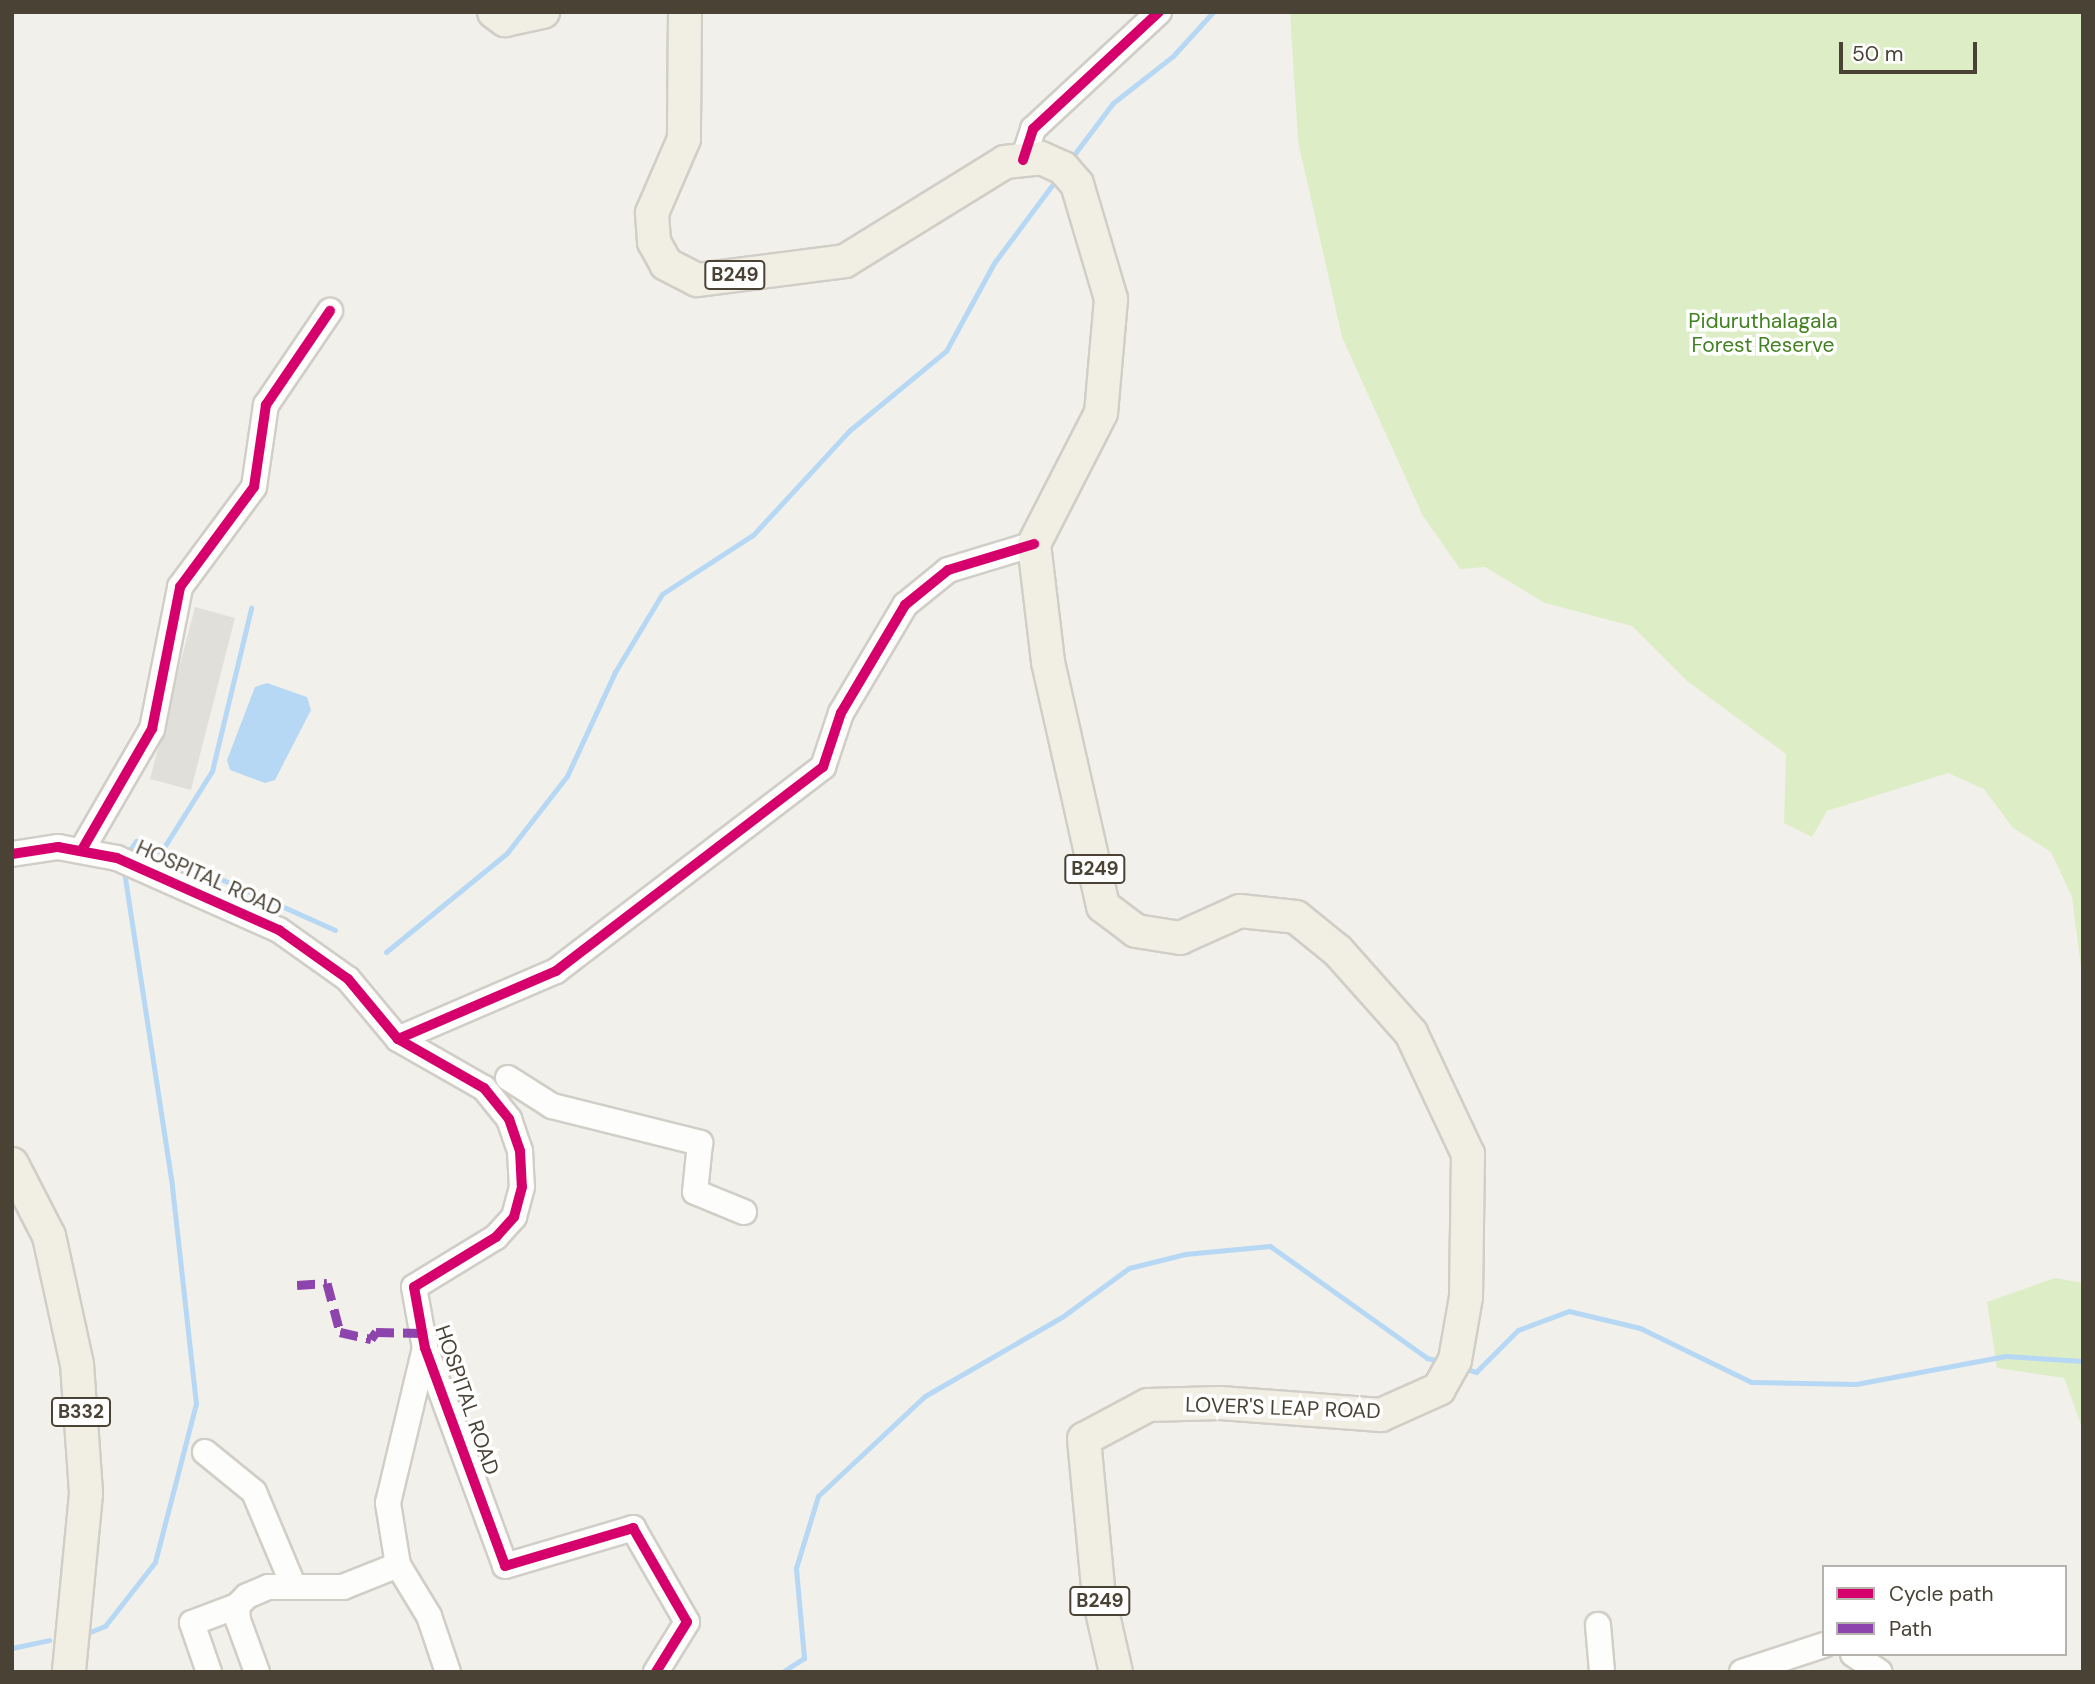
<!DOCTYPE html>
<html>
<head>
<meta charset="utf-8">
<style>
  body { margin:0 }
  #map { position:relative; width:2095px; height:1684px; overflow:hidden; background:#f2f0ea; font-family:"DM Sans",sans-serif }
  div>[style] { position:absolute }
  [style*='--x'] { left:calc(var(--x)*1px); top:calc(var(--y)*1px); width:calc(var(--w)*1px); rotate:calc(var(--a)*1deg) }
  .green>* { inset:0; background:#ddeec7 }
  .parking>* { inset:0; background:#e1dfda }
  .water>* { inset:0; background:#b6d8f4 }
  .stream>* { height:5px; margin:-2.5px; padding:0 2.5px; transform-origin:2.5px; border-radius:2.5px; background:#b6d8f4 }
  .roads { filter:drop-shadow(2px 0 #d0cec7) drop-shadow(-2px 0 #d0cec7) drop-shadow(0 2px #d0cec7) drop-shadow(0 -2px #d0cec7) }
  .minor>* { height:24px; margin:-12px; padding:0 12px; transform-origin:12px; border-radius:12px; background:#fdfdfc }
  .major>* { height:32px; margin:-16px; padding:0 16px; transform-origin:16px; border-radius:16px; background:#f1eee4 }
  .quiet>* { height:9px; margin-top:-4.5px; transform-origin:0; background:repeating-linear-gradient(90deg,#8e44ad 0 18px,transparent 0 27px) }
  .cycleway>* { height:10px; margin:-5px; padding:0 5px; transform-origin:5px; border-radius:5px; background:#d6006c }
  span { translate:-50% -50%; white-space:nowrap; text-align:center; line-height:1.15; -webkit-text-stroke:7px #fff; paint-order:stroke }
  .shield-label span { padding:2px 5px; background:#fff; border:2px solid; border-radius:5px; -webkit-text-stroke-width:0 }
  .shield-label { font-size:19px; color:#494235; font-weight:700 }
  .park-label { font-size:21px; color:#418121 }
  .street-label { font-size:21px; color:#494235 }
  .frame { position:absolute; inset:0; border:14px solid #494235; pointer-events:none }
  .legend { position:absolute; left:1822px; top:1565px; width:245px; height:91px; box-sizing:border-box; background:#fff; border:2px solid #b6b3ae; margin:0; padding:9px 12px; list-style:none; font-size:21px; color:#494235 }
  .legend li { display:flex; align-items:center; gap:14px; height:35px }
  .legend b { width:35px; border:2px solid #b6b3ae }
  .scale { position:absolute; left:1839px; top:42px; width:138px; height:32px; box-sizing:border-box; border:4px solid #494235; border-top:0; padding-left:9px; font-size:21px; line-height:24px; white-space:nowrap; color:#494235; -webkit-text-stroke:5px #fff; paint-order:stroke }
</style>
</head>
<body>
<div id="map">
  <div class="green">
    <div style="clip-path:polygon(1290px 12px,2083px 12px,2083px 983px,2072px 897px,2051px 852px,2013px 828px,1984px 789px,1948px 773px,1827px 811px,1812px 837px,1784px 823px,1786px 754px,1687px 681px,1632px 626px,1545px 603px,1485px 567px,1460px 569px,1423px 516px,1342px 337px,1298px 141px)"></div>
    <div style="clip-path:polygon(2055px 1278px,2083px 1283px,2083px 1430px,2064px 1378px,1997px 1368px,1987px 1302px)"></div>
  </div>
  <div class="parking">
    <div style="clip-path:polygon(195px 607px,235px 618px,191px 790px,150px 779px)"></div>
  </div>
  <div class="water">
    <div style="clip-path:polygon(267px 683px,307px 697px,311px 710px,275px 780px,265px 783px,230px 770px,227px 760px,255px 687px)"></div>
  </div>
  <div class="stream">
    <div style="--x:1070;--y:160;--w:71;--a:-53"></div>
    <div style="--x:1113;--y:103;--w:76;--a:-38.1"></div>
    <div style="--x:1173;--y:56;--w:59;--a:-47.7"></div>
    <div style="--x:161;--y:852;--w:96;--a:-57.8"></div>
    <div style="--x:212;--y:771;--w:168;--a:-76.5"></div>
    <div style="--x:127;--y:854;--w:16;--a:-55"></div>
    <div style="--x:136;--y:841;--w:218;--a:24.1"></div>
    <div style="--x:386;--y:952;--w:156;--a:-39.3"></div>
    <div style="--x:507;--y:853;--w:98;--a:-52.1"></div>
    <div style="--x:567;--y:776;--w:115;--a:-65.2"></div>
    <div style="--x:615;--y:672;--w:91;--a:-58.9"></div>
    <div style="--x:662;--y:594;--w:108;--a:-33"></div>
    <div style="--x:753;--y:535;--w:143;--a:-47.3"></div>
    <div style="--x:850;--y:430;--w:124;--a:-39.5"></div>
    <div style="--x:946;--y:351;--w:100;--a:-61.4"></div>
    <div style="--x:994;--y:263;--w:107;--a:-53.3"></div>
    <div style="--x:1463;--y:1368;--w:14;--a:17"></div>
    <div style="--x:1476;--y:1372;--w:59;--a:-45"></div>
    <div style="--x:1518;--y:1330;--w:54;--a:-20.4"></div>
    <div style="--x:1569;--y:1311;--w:73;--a:13.5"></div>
    <div style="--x:1640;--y:1328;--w:123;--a:25.9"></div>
    <div style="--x:1751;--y:1382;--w:105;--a:1.1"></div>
    <div style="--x:1856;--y:1384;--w:152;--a:-10.6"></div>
    <div style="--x:2005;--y:1356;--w:78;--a:3.7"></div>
    <div style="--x:85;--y:1634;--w:22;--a:-22"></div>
    <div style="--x:105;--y:1626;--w:81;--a:-52"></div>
    <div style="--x:155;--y:1562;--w:163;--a:-75.5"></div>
    <div style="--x:196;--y:1404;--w:220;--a:-96.3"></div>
    <div style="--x:172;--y:1185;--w:319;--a:-98.7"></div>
    <div style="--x:12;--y:1648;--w:38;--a:-12"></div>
    <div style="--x:782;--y:1672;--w:26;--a:-32"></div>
    <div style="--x:804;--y:1658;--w:90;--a:-95.1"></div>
    <div style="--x:796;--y:1568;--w:75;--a:-73"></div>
    <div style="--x:818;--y:1496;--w:146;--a:-43.1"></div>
    <div style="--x:925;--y:1396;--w:158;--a:-30"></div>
    <div style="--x:1062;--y:1317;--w:83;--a:-36.2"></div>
    <div style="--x:1129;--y:1268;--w:58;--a:-14"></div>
    <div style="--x:1185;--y:1254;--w:85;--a:-5.4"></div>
    <div style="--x:1270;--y:1246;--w:193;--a:35.5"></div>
    <div style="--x:1427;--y:1358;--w:17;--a:13"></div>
  </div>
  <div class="roads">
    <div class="minor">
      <div style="--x:1023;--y:160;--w:33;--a:-72"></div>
      <div style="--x:1033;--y:129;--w:172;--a:-42.9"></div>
      <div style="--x:83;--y:848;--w:138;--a:-59.9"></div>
      <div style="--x:152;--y:729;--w:145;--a:-78.8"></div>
      <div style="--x:180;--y:587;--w:124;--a:-53.5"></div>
      <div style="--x:254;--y:487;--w:83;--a:-81.7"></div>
      <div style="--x:266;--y:405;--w:114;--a:-55.8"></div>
      <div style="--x:12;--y:854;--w:47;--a:-8.7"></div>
      <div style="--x:58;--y:847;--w:60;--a:10.6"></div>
      <div style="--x:117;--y:858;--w:177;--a:24"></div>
      <div style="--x:279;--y:930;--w:85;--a:35.4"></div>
      <div style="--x:348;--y:979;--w:78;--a:50.2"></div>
      <div style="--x:398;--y:1039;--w:99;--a:29.7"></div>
      <div style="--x:484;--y:1088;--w:40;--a:51"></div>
      <div style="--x:509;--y:1119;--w:34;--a:71"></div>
      <div style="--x:520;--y:1151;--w:36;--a:87"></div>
      <div style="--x:522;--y:1187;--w:31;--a:105"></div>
      <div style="--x:514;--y:1217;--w:27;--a:132"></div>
      <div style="--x:496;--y:1237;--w:96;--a:148.6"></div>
      <div style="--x:414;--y:1287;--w:62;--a:79.8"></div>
      <div style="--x:425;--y:1348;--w:232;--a:69.8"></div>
      <div style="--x:505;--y:1566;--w:134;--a:-16.5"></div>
      <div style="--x:633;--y:1528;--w:108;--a:60.1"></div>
      <div style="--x:687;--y:1622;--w:59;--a:121.8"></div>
      <div style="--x:398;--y:1039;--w:172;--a:-23.3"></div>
      <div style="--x:556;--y:971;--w:336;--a:-37.4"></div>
      <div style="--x:823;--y:767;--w:57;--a:-71.6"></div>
      <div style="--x:841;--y:713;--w:126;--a:-59.3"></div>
      <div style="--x:905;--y:605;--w:55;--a:-39.1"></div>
      <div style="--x:948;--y:570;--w:90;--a:-16.8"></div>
      <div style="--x:508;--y:1078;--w:52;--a:32.5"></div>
      <div style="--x:552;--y:1106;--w:153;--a:14"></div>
      <div style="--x:700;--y:1143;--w:49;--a:95.8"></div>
      <div style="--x:695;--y:1192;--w:53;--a:22.2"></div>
      <div style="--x:205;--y:1452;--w:63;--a:39.2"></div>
      <div style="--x:254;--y:1492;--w:103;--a:67.2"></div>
      <div style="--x:398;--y:1565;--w:60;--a:58.7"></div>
      <div style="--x:429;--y:1616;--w:59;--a:71.3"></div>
      <div style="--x:1598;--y:1625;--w:47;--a:85.1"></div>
      <div style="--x:1853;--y:1654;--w:32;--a:34"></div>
      <div style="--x:209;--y:1672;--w:52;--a:-109.1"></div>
      <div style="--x:192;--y:1623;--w:48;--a:-20.7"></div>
      <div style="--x:257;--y:1672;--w:55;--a:-110.1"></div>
      <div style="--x:238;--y:1620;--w:14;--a:-94"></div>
      <div style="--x:237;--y:1606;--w:14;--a:-45"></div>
      <div style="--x:247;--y:1596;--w:23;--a:-23"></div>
      <div style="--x:268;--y:1587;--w:75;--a:0"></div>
      <div style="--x:343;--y:1587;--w:59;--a:-21.8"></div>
      <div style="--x:398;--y:1565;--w:63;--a:-99.2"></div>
      <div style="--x:388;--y:1503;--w:159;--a:-76.6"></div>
      <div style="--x:1742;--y:1672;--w:86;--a:-18.2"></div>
    </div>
    <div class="major">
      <div style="--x:494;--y:12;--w:14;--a:36"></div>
      <div style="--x:505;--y:20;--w:39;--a:-12"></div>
      <div style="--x:685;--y:12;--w:127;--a:90.5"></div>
      <div style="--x:684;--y:139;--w:81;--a:113.4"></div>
      <div style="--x:652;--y:213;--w:29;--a:86"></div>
      <div style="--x:654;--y:242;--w:25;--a:61"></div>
      <div style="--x:666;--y:264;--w:35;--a:27"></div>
      <div style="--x:697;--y:280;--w:149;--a:-7.3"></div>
      <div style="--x:845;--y:261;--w:188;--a:-31.7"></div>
      <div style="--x:1005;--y:162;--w:36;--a:-6"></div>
      <div style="--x:1041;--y:158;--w:24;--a:24"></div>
      <div style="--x:1063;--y:168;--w:21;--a:49"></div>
      <div style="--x:1077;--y:184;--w:120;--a:73.5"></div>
      <div style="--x:1111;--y:299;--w:114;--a:95"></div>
      <div style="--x:1101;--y:413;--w:147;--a:117.1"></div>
      <div style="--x:1034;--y:544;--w:119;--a:83.2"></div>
      <div style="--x:1048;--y:662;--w:250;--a:77.3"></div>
      <div style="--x:1103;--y:906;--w:41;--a:37.1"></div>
      <div style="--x:1136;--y:931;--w:45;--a:9"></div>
      <div style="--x:1180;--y:938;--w:66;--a:-24.2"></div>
      <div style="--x:1240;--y:911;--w:56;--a:6.1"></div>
      <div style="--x:1296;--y:917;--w:54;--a:39"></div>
      <div style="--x:1338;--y:951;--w:110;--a:48.3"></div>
      <div style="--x:1411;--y:1033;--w:134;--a:64.8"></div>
      <div style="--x:1468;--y:1154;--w:143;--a:90.8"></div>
      <div style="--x:1466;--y:1297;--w:64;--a:99.9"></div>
      <div style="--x:1455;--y:1360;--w:33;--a:119"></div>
      <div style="--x:1439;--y:1389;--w:64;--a:155.9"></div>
      <div style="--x:1381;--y:1415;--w:161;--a:-175.7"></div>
      <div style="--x:1220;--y:1403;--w:72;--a:178.4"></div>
      <div style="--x:1148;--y:1405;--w:72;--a:152"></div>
      <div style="--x:1084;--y:1439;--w:160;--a:84.6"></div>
      <div style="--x:1099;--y:1598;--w:76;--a:77.1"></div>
      <div style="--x:12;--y:1164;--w:81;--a:62.8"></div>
      <div style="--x:49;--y:1236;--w:131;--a:77.7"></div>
      <div style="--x:77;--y:1364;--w:130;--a:86"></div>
      <div style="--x:86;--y:1494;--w:179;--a:95.5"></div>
    </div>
  </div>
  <div class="quiet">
    <div style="--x:297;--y:1285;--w:30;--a:-4"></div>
    <div style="--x:327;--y:1283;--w:51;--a:75.1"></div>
    <div style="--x:340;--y:1332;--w:32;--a:13"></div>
    <div style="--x:371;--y:1339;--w:9;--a:-54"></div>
    <div style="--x:376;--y:1332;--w:47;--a:1.2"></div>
  </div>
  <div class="cycleway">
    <div style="--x:1023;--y:160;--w:33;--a:-72"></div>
    <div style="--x:1033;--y:129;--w:172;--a:-42.9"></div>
    <div style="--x:83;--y:848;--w:138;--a:-59.9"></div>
    <div style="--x:152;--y:729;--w:145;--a:-78.8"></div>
    <div style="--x:180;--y:587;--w:124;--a:-53.5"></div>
    <div style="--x:254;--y:487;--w:83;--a:-81.7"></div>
    <div style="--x:266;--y:405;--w:114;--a:-55.8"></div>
    <div style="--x:12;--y:854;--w:47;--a:-8.7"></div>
    <div style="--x:58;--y:847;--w:60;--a:10.6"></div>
    <div style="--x:117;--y:858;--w:177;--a:24"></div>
    <div style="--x:279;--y:930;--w:85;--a:35.4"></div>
    <div style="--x:348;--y:979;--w:78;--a:50.2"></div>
    <div style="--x:398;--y:1039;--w:99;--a:29.7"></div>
    <div style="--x:484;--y:1088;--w:40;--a:51"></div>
    <div style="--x:509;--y:1119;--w:34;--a:71"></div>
    <div style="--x:520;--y:1151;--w:36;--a:87"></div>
    <div style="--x:522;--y:1187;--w:31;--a:105"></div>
    <div style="--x:514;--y:1217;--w:27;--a:132"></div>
    <div style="--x:496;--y:1237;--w:96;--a:148.6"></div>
    <div style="--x:414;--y:1287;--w:62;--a:79.8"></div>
    <div style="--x:425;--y:1348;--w:232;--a:69.8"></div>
    <div style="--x:505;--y:1566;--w:134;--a:-16.5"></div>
    <div style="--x:633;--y:1528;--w:108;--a:60.1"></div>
    <div style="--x:687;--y:1622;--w:59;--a:121.8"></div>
    <div style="--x:398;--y:1039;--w:172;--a:-23.3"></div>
    <div style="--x:556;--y:971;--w:336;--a:-37.4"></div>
    <div style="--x:823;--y:767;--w:57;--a:-71.6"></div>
    <div style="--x:841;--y:713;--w:126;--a:-59.3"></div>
    <div style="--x:905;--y:605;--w:55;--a:-39.1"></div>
    <div style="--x:948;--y:570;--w:90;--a:-16.8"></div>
  </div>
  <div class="shield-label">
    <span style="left:735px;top:275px">B249</span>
    <span style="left:1095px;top:869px">B249</span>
    <span style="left:81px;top:1412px">B332</span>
    <span style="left:1100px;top:1601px">B249</span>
  </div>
  <div class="park-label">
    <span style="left:1763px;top:333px">Piduruthalagala<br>Forest Reserve</span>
  </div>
  <div class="street-label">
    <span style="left:209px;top:878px;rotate:24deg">HOSPITAL ROAD</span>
    <span style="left:467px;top:1400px;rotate:71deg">HOSPITAL ROAD</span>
    <span style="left:1283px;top:1408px;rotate:2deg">LOVER'S LEAP ROAD</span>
  </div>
  <div class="frame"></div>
  <ul class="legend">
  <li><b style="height:9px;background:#d6006c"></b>Cycle path</li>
  <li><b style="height:9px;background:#8e44ad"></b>Path</li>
  </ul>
  <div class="scale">50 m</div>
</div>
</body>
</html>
